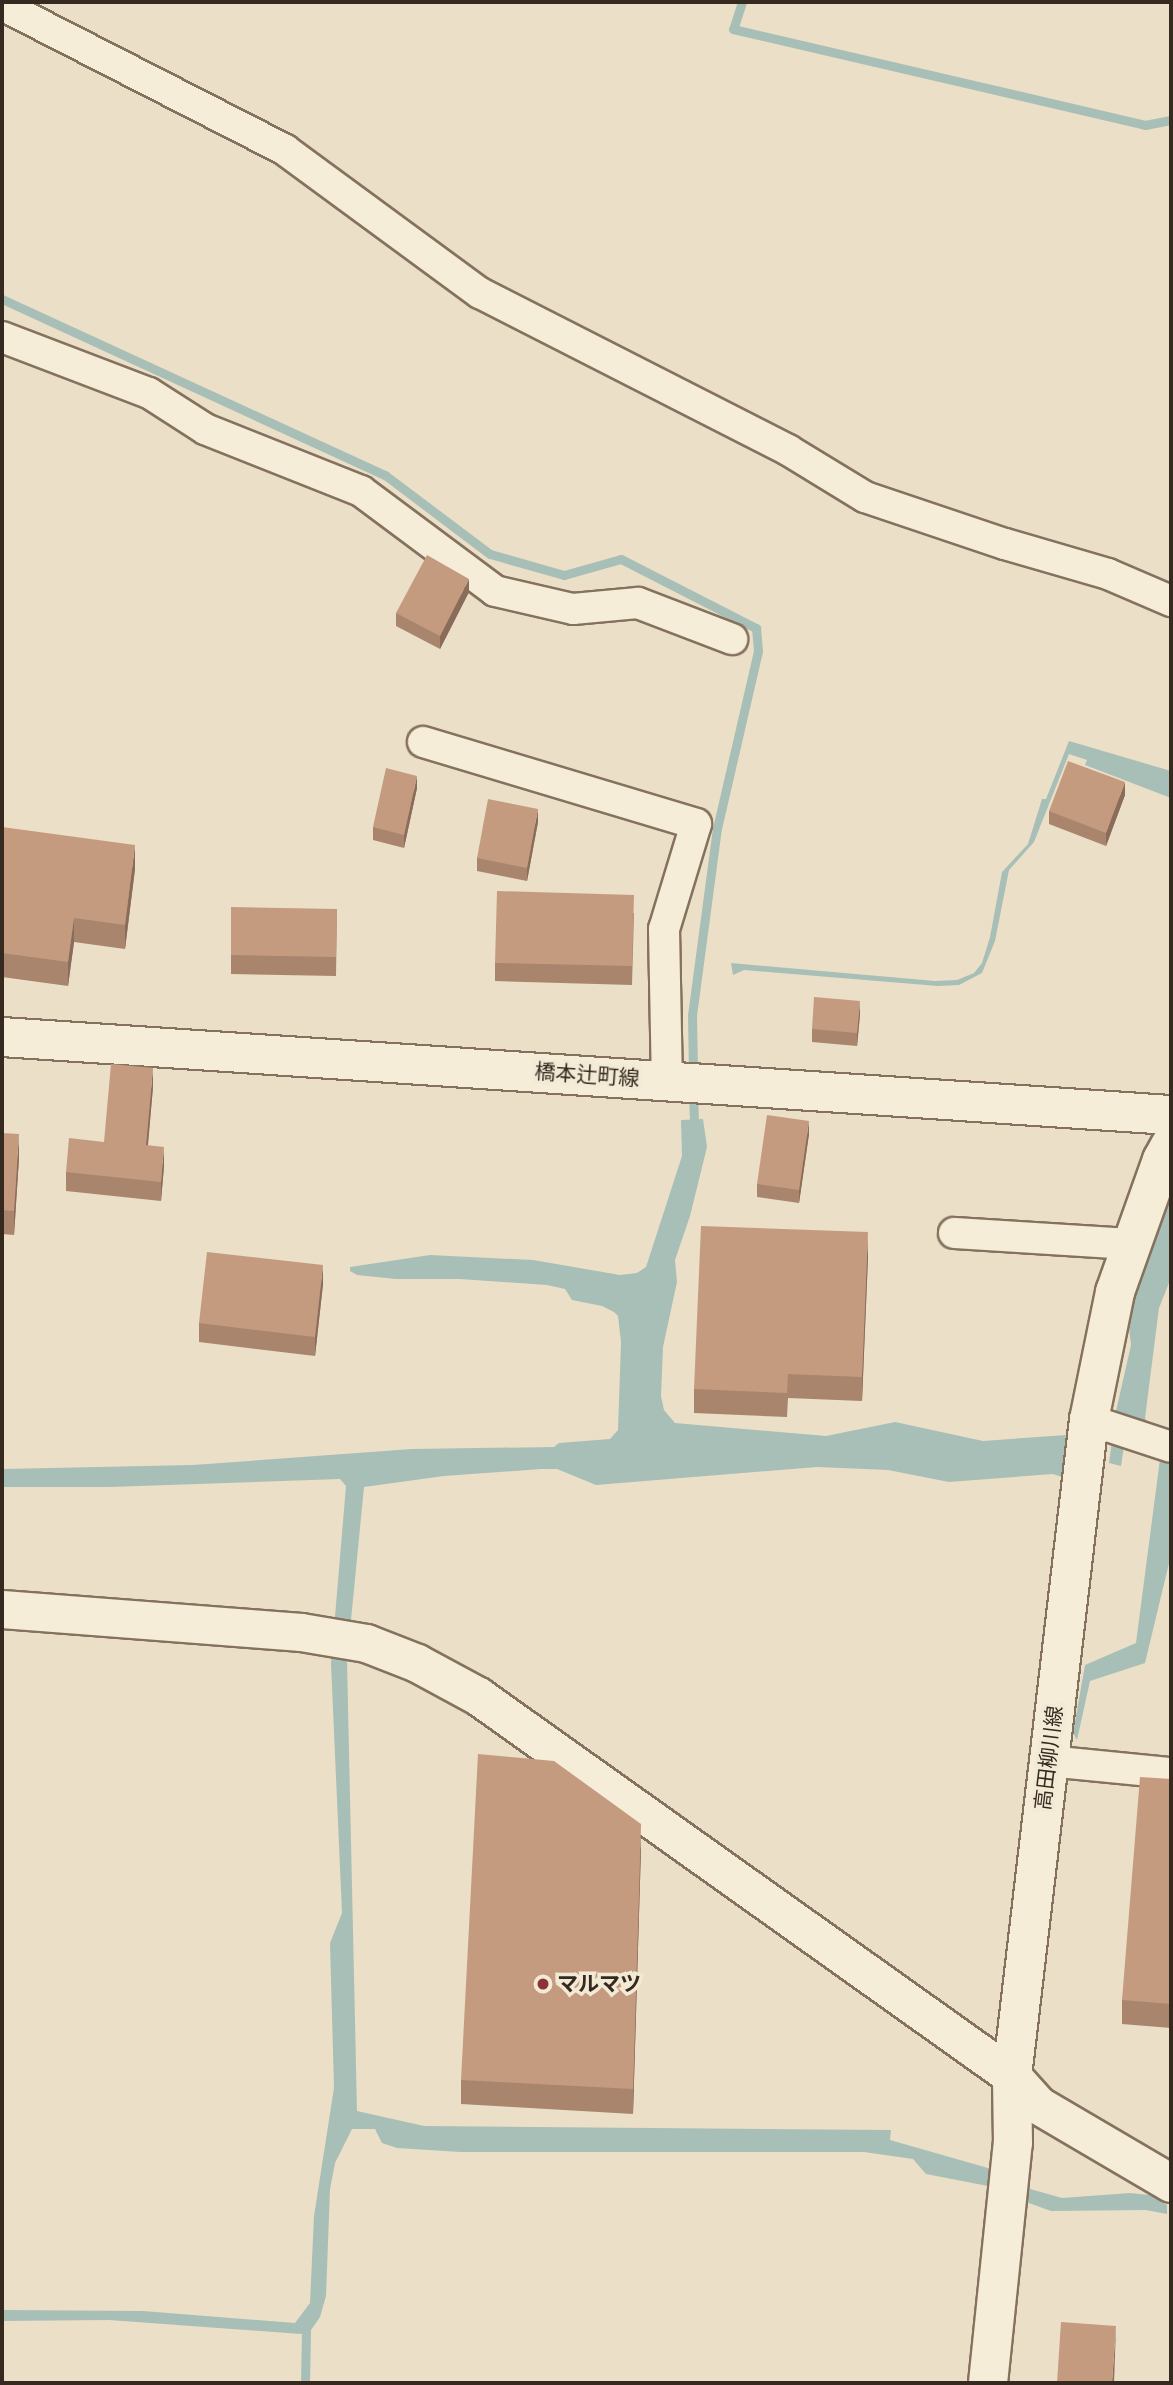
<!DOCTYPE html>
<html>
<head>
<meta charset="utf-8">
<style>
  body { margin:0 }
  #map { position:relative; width:1173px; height:2385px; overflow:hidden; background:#ebdfc7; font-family:Lora,"Noto Sans JP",serif }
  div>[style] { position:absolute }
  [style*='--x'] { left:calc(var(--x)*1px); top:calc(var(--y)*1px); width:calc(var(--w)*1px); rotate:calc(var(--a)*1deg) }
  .water>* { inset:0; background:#a8bfb7 }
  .stream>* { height:9px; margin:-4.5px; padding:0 4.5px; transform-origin:4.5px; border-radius:4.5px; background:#a8bfb7 }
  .roads { filter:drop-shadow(2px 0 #85725e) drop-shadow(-2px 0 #85725e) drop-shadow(0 2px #85725e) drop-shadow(0 -2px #85725e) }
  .minor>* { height:30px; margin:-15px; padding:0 15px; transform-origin:15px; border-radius:15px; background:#f6edd9 }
  .tertiary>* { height:37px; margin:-18.5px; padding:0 18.5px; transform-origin:18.5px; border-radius:18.5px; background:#f6edd9 }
  .secondary>* { height:38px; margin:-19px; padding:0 19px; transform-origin:19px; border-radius:19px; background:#f6edd9 }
  .wall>* { inset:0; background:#a9856e }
  .shaded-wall>* { inset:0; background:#8a6c5a }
  .building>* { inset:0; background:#c59b80 }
  .dots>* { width:19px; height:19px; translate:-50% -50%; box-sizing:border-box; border:4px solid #f3ead6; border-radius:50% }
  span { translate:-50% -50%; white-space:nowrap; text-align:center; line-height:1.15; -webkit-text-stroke:7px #f3ead6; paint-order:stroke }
  .street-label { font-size:21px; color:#362a20 }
  .poi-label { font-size:21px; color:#362a20; font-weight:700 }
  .left { translate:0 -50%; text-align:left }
  .frame { position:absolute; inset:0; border:4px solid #362a20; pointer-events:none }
</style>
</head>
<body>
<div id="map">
  <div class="water">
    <div style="clip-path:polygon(1069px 741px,1171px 771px,1171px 798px,1085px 765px,1087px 760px,1069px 754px,1034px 842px,1009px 870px,995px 941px,982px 973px,959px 985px,938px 986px,744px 970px,733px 975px,731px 963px,935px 981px,957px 980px,974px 973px,982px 963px,990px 937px,1002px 872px,1028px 844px,1042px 799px,1046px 799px)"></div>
    <div style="clip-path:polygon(703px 1119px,707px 1147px,690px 1216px,675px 1260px,677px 1282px,663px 1347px,661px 1396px,664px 1410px,675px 1423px,826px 1436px,895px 1422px,983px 1441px,1066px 1435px,1062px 1477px,1053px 1474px,949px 1482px,888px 1470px,817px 1467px,596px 1485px,557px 1469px,541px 1469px,444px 1476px,364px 1487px,347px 1661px,357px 2111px,424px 2126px,891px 2130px,890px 2140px,995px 2170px,993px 2187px,926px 2174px,913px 2159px,864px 2152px,460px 2152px,397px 2148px,382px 2143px,375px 2129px,352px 2129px,335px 2163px,330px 2189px,326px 2296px,320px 2317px,311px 2330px,301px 2334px,109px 2320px,2px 2321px,4px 2310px,143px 2311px,295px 2323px,310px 2303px,314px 2216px,334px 2088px,330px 1943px,342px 1913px,331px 1664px,346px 1486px,340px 1479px,110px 1487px,2px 1487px,2px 1469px,193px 1465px,412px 1449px,554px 1447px,559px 1443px,610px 1439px,618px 1430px,621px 1342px,618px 1316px,614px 1312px,602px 1306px,572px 1300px,565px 1289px,547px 1285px,460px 1279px,396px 1279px,357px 1275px,350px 1271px,350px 1267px,430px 1255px,533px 1260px,620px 1275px,637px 1273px,646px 1267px,682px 1156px,681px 1120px)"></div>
    <div style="clip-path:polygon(1171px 1195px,1171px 1278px,1159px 1308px,1145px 1418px,1171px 1456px,1171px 1555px,1145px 1663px,1090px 1681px,1077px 1740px,1073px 1733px,1085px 1665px,1136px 1643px,1160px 1459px,1124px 1446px,1121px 1466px,1109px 1463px,1116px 1411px,1131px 1345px,1127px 1311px)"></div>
    <div style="clip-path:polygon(1023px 2187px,1062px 2198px,1130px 2193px,1149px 2195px,1167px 2205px,1167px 2214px,1146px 2210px,1051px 2211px,1026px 2202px)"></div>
  </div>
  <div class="stream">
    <div style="--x:742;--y:2;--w:28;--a:108"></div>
    <div style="--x:733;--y:29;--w:423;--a:13.1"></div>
    <div style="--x:1145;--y:125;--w:26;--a:-11"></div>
    <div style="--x:2;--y:299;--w:422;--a:24.7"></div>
    <div style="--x:385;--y:475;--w:131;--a:37"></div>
    <div style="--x:490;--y:554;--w:77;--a:15.8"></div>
    <div style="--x:564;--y:575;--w:59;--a:-15.7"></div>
    <div style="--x:621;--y:559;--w:152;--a:27.1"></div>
    <div style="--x:756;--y:628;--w:23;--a:85"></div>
    <div style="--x:758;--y:651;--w:182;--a:103"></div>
    <div style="--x:717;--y:828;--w:189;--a:97.6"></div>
    <div style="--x:692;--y:1015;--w:60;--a:89"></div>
    <div style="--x:693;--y:1093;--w:38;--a:88"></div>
    <div style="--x:305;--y:2383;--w:52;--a:-88.9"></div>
  </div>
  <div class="roads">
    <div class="minor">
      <div style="--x:2;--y:5;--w:318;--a:27.1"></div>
      <div style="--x:285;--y:150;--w:242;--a:36.3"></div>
      <div style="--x:480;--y:293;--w:346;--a:27"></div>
      <div style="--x:788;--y:450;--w:90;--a:31.4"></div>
      <div style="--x:865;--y:497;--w:148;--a:18.6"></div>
      <div style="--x:1005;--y:544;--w:107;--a:16.2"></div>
      <div style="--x:1108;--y:574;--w:69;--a:23.2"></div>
      <div style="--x:2;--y:337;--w:157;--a:20.9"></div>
      <div style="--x:149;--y:393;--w:67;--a:32.7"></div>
      <div style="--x:205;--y:429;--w:168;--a:21.7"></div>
      <div style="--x:361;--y:491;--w:167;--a:36.7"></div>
      <div style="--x:495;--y:591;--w:80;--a:13"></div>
      <div style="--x:573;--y:609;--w:65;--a:-5.3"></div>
      <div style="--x:638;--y:603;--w:101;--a:21"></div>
      <div style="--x:423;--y:742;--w:285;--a:16.7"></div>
      <div style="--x:696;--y:824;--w:110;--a:106.9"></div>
      <div style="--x:664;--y:929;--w:152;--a:88.9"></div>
      <div style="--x:954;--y:1233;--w:177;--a:3.6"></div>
      <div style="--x:1089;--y:1420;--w:86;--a:18.2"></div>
      <div style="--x:1048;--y:1761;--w:124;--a:5.6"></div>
    </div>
    <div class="tertiary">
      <div style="--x:2;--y:1609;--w:300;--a:4.4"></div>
      <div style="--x:301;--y:1632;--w:66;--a:9.6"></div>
      <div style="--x:366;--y:1643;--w:55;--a:21.4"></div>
      <div style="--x:417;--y:1663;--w:69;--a:28.4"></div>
      <div style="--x:478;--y:1696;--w:655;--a:35.44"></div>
      <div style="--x:1012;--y:2076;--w:39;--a:48"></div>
      <div style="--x:1038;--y:2105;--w:154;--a:30.4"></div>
    </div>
    <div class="secondary">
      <div style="--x:2;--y:1037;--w:1172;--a:3.82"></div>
      <div style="--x:988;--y:2383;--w:241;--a:-84.1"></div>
      <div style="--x:1013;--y:2143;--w:67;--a:-90.9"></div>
      <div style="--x:1012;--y:2076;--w:661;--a:-83.31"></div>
      <div style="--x:1089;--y:1420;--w:131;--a:-78.5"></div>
      <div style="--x:1115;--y:1292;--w:140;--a:-70.4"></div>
      <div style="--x:1162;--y:1160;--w:18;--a:-61"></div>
    </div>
  </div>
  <div class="wall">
    <div style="clip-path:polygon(469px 592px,440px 649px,396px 626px,396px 613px)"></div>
    <div style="clip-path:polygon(417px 788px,404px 848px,373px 840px,373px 827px)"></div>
    <div style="clip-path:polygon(1125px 795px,1106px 846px,1049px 824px,1049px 811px)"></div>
    <div style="clip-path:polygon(538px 822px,527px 881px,477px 871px,477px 858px)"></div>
    <div style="clip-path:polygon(2px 827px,135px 869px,125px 949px,74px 942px,68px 986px,2px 977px)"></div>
    <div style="clip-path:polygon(337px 909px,336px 976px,231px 974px,231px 955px)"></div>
    <div style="clip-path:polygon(634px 913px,632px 985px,495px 981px,495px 963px)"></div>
    <div style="clip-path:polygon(860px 1014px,857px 1046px,812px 1042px,812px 1029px)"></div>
    <div style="clip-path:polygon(153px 1087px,148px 1146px,164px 1166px,161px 1201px,66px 1191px,66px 1172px,104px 1142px)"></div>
    <div style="clip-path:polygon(2px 1133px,19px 1158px,14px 1235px,2px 1234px)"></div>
    <div style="clip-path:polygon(809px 1134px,799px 1203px,757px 1197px,757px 1184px)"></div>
    <div style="clip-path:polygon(868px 1257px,862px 1401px,788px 1398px,787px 1417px,694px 1413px,694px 1389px)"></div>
    <div style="clip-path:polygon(323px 1284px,315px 1356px,199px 1342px,199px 1323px)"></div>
    <div style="clip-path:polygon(1171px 1779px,1171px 2028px,1122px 2024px,1122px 2000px)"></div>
    <div style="clip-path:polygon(641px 1848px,633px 2114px,461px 2104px,461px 2080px)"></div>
  </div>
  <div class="shaded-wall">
    <div style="clip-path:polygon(469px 579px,469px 592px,440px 649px,440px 636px)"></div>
    <div style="clip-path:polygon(417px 776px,417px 788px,404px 848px,404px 835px)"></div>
    <div style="clip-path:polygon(1125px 782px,1125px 795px,1106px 846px,1106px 833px)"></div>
    <div style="clip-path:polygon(538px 809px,538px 822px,527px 881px,527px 868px)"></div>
    <div style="clip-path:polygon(135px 845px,135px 869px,125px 949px,125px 925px)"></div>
    <div style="clip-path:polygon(74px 918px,74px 942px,68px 986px,68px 962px)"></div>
    <div style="clip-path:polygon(860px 1001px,860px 1014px,857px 1046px,857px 1033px)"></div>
    <div style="clip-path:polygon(153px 1068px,153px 1087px,146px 1164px,146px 1145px)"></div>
    <div style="clip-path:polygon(809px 1121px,809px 1134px,799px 1203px,799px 1190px)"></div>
    <div style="clip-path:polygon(19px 1134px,19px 1158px,14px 1235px,14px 1211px)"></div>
    <div style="clip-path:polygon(164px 1147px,164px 1166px,161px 1201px,161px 1182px)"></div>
    <div style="clip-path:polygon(868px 1232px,868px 1257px,862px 1401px,862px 1377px)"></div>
    <div style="clip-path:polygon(323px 1265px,323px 1284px,315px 1356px,315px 1337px)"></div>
    <div style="clip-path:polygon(641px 1824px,641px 1848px,633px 2114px,633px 2089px)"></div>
    <div style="clip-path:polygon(1116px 2326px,1114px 2383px,1112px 2383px)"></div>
  </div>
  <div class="building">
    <div style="clip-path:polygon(427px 555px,469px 579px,440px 636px,396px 613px)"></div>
    <div style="clip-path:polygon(1068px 761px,1125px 782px,1106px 833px,1049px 811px)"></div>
    <div style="clip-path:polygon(386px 768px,417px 776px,404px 835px,373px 827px)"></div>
    <div style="clip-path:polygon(488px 799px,538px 809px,527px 868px,477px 858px)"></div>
    <div style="clip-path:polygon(2px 827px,135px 845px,125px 925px,74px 918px,68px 962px,2px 953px)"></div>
    <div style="clip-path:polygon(497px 891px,634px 895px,632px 966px,495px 963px)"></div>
    <div style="clip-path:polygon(231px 907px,337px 909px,336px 957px,231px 955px)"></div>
    <div style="clip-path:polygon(814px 997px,860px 1001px,857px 1033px,812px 1029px)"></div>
    <div style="clip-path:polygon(111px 1064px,153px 1068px,146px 1145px,164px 1147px,161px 1182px,66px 1172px,69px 1138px,104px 1142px)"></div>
    <div style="clip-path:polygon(767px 1115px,809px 1121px,799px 1190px,757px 1184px)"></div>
    <div style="clip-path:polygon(2px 1133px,19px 1134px,14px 1211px,2px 1210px)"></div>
    <div style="clip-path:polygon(701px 1226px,868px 1232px,862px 1377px,788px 1374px,787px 1393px,694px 1389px)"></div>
    <div style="clip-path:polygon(207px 1252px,323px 1265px,315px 1337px,199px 1323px)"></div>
    <div style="clip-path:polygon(478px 1754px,554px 1761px,641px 1824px,633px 2089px,461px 2080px)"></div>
    <div style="clip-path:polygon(1140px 1777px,1171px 1779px,1171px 2004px,1122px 2000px)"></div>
    <div style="clip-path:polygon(1061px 2322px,1116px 2326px,1112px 2383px,1057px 2383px)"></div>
  </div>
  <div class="dots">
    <div style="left:543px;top:1984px;background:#8e3335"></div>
  </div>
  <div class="street-label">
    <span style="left:587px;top:1075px;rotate:4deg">橋本辻町線</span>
    <span style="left:1049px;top:1758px;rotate:-83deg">高田柳川線</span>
  </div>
  <div class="poi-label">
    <span class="left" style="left:557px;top:1984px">マルマツ</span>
  </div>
  <div class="frame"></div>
</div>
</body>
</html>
